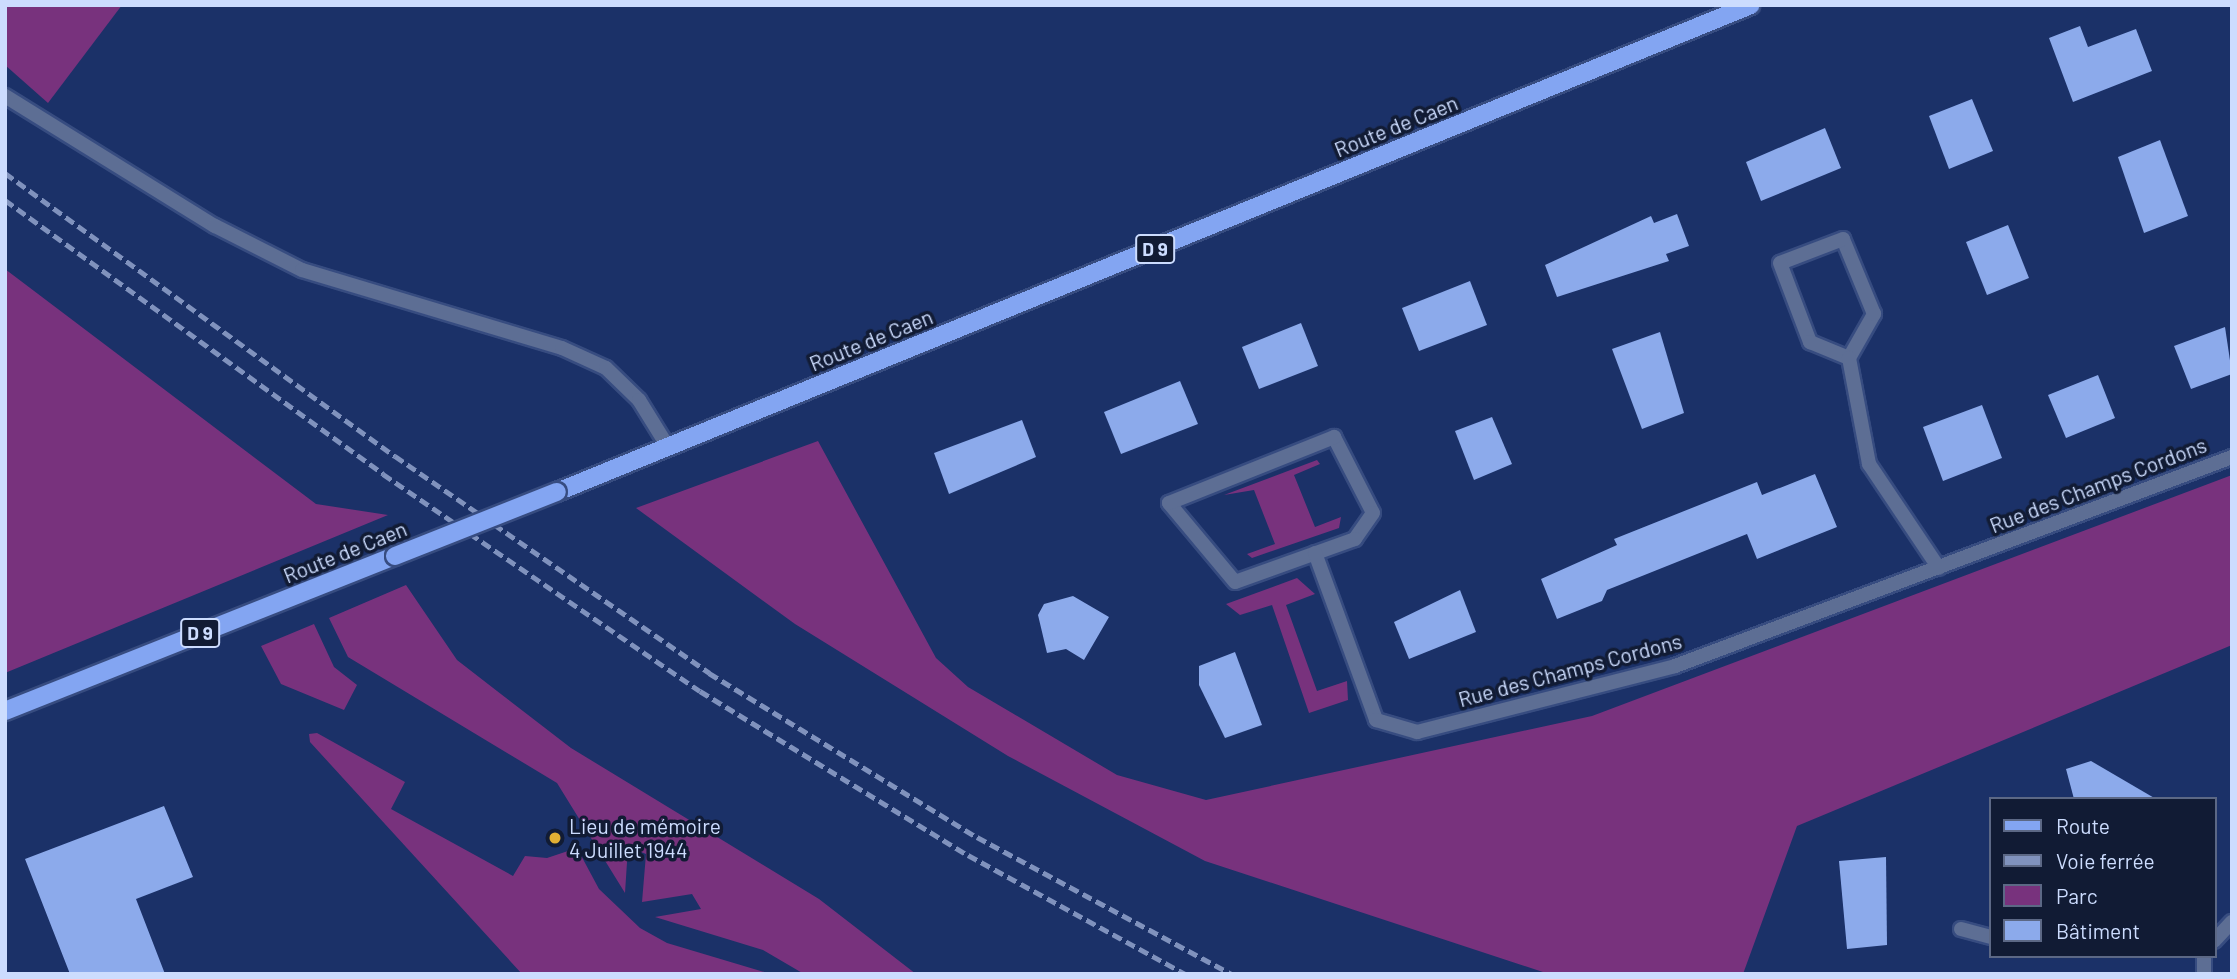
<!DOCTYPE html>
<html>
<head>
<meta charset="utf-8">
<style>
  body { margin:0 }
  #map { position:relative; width:2237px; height:979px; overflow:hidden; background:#1b3168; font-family:Barlow,sans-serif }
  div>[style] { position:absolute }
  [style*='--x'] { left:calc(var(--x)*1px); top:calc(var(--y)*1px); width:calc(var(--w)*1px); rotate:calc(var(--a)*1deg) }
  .green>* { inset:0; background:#78327d }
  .building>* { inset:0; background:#8caaeb }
  .roads { filter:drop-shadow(2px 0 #374c80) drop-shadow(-2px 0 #374c80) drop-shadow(0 2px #374c80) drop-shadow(0 -2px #374c80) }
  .street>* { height:14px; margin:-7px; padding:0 7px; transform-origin:7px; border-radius:7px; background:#5d6e94 }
  .primary>* { height:18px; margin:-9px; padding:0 9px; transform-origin:9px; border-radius:9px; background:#83a5f2 }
  .rail>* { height:5px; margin-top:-2.5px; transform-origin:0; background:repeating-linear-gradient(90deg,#8092bd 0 10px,transparent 0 15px) }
  .bridges { filter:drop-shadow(2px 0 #374c80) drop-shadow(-2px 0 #374c80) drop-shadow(0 2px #374c80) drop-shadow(0 -2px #374c80) }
  .primary-bridge>* { height:18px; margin:-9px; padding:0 9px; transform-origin:9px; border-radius:9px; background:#83a5f2 }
  .dots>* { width:19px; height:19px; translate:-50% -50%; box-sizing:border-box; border:4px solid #111b34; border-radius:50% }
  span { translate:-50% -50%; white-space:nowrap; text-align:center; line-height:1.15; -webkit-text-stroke:7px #111b34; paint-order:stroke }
  .shield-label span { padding:2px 5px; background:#111b34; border:2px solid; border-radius:5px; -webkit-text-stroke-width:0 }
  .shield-label { font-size:19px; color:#ccdcfe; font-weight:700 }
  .street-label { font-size:21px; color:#ccdcfe }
  .poi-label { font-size:21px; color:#ccdcfe }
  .left { translate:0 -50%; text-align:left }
  .frame { position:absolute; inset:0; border:7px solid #ccdcfe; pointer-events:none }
  .legend { position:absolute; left:1989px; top:797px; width:228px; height:161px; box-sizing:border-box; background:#111b34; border:2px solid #5c6885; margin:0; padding:9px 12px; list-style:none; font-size:21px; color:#ccdcfe }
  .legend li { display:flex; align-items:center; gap:14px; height:35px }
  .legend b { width:35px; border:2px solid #5c6885 }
</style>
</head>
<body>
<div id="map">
  <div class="green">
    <div style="clip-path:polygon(5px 5px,122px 5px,48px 103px,5px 65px)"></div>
    <div style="clip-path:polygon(5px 269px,316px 504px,388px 515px,5px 673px)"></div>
    <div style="clip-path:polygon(818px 441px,936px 658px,968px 687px,1117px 775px,1206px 800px,1592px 716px,2232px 475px,2232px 645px,1797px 826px,1743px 974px,1549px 974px,1205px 861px,1008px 756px,795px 624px,636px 508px)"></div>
    <div style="clip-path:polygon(1317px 460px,1320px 464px,1294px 475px,1315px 527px,1341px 517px,1339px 528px,1252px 558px,1247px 554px,1275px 544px,1254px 490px,1224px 495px)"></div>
    <div style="clip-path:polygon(1297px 578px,1315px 594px,1286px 605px,1317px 691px,1347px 681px,1348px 700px,1309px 713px,1272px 605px,1240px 615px,1226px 604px)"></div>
    <div style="clip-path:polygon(406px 585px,457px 660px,497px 691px,571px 748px,819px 899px,916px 974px,804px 974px,763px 950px,655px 917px,701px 909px,692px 894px,642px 902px,646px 854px,628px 847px,625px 893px,557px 783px,348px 657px,329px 618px)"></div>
    <div style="clip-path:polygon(314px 624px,334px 667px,357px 685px,344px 710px,281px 684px,261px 646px)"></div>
    <div style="clip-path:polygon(317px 733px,405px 782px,391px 809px,513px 876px,525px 856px,547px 858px,577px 848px,599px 889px,640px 928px,667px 943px,771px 974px,522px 974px,310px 742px,309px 734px)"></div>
  </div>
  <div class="building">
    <div style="clip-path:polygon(2080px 26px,2088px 47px,2136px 29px,2152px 71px,2073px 102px,2049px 38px)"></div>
    <div style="clip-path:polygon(1972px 99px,1993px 151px,1949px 169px,1929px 116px)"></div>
    <div style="clip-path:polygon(1825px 128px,1841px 168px,1761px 201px,1746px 162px)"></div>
    <div style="clip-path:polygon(2160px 140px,2188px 216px,2144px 233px,2118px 157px)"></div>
    <div style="clip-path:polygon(1677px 214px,1689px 246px,1666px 254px,1669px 261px,1557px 297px,1545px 265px,1651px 216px,1654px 223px)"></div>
    <div style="clip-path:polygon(2008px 225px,2029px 278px,1987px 295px,1966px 242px)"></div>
    <div style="clip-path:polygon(1470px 281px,1487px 325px,1419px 351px,1402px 308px)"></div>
    <div style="clip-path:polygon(1301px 323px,1318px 366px,1259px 389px,1242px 347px)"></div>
    <div style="clip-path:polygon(2225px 327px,2232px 374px,2191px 389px,2174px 346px)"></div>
    <div style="clip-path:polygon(1660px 332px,1684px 413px,1642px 429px,1612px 349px)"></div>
    <div style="clip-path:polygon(2098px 375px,2115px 418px,2066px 438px,2048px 395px)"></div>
    <div style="clip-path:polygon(1180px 381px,1198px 424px,1121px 454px,1104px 412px)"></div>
    <div style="clip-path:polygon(1982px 405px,2002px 458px,1943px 481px,1923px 427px)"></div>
    <div style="clip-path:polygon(1492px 417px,1512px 464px,1474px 480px,1455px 431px)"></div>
    <div style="clip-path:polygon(1022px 420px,1036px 457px,949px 494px,934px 453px)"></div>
    <div style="clip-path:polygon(1815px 474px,1837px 527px,1757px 559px,1747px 534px,1607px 590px,1602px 601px,1557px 619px,1541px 579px,1617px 545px,1614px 539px,1757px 482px,1762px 495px)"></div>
    <div style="clip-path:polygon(1460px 590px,1476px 632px,1409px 659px,1394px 622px)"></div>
    <div style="clip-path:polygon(1073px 596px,1109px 617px,1084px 660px,1066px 649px,1047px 653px,1038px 615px,1044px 604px)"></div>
    <div style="clip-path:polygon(1235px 652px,1262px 725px,1225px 738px,1199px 685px,1199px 666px)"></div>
    <div style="clip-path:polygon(2091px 761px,2156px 799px,2074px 799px,2066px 769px)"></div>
    <div style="clip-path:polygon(164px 806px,193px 877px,136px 899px,165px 974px,70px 974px,25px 859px)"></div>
    <div style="clip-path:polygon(1886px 857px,1887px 945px,1847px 949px,1839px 861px)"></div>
  </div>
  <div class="roads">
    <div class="street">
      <div style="--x:5;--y:96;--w:247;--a:31.8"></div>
      <div style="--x:215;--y:226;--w:97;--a:26.8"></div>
      <div style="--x:302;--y:270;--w:271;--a:16.7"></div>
      <div style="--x:562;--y:348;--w:48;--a:24.4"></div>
      <div style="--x:606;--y:368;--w:46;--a:44.1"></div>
      <div style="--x:639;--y:400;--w:55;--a:58.3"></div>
      <div style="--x:1849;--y:358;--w:51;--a:-60.4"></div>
      <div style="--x:1874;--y:314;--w:81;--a:-112.5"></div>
      <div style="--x:1843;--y:239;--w:67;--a:159.1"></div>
      <div style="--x:1780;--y:263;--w:85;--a:69.2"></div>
      <div style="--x:1810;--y:342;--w:42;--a:22.3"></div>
      <div style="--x:1849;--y:358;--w:108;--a:79.3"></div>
      <div style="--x:1869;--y:464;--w:125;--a:56.1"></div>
      <div style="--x:1334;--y:437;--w:85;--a:62.8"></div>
      <div style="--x:1373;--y:513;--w:32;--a:125"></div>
      <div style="--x:1355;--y:539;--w:127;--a:160.3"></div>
      <div style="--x:1235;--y:582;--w:103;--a:-129.9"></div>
      <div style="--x:1169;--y:503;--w:178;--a:-21.8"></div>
      <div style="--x:1315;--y:553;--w:178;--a:69.9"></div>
      <div style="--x:1376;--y:720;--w:43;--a:16.3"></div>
      <div style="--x:1417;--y:732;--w:266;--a:-14.3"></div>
      <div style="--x:1675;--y:666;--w:595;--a:-20.57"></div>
      <div style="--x:1961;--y:929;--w:30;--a:15"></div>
      <div style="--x:2214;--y:941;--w:26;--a:-47"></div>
      <div style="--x:2204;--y:974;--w:18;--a:-90"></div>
    </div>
    <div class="primary">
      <div style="--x:557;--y:492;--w:1289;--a:-22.19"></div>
      <div style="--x:5;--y:711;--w:420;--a:-21.7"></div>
    </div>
  </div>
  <div class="rail">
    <div style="--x:5;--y:173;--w:482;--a:36"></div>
    <div style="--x:395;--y:456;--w:382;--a:34.6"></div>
    <div style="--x:709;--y:673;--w:314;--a:31.5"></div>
    <div style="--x:977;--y:837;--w:289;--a:28.3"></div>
    <div style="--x:5;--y:200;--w:467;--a:35.9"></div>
    <div style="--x:383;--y:474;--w:384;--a:34.4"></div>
    <div style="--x:700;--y:691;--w:314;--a:31.5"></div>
    <div style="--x:968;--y:855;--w:247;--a:28.7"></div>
  </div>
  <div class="bridges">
    <div class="primary-bridge">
      <div style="--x:395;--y:556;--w:174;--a:-21.6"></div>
    </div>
  </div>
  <div class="dots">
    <div style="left:555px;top:838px;background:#e1af34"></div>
  </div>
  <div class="shield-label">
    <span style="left:1155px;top:249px">D 9</span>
    <span style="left:200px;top:633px">D 9</span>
  </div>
  <div class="street-label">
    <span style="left:1396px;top:126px;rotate:-22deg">Route de Caen</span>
    <span style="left:871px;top:340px;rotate:-22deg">Route de Caen</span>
    <span style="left:2098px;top:485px;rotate:-21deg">Rue des Champs Cordons</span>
    <span style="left:345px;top:552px;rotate:-22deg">Route de Caen</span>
    <span style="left:1570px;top:670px;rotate:-15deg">Rue des Champs Cordons</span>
  </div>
  <div class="poi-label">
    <span class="left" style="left:569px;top:838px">Lieu de mémoire<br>4 Juillet 1944</span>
  </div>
  <div class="frame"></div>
  <ul class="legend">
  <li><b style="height:9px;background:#83a5f2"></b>Route</li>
  <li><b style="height:9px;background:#8092bd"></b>Voie ferrée</li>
  <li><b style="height:19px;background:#78327d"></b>Parc</li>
  <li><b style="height:19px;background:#8caaeb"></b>Bâtiment</li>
  </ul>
</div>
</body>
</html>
